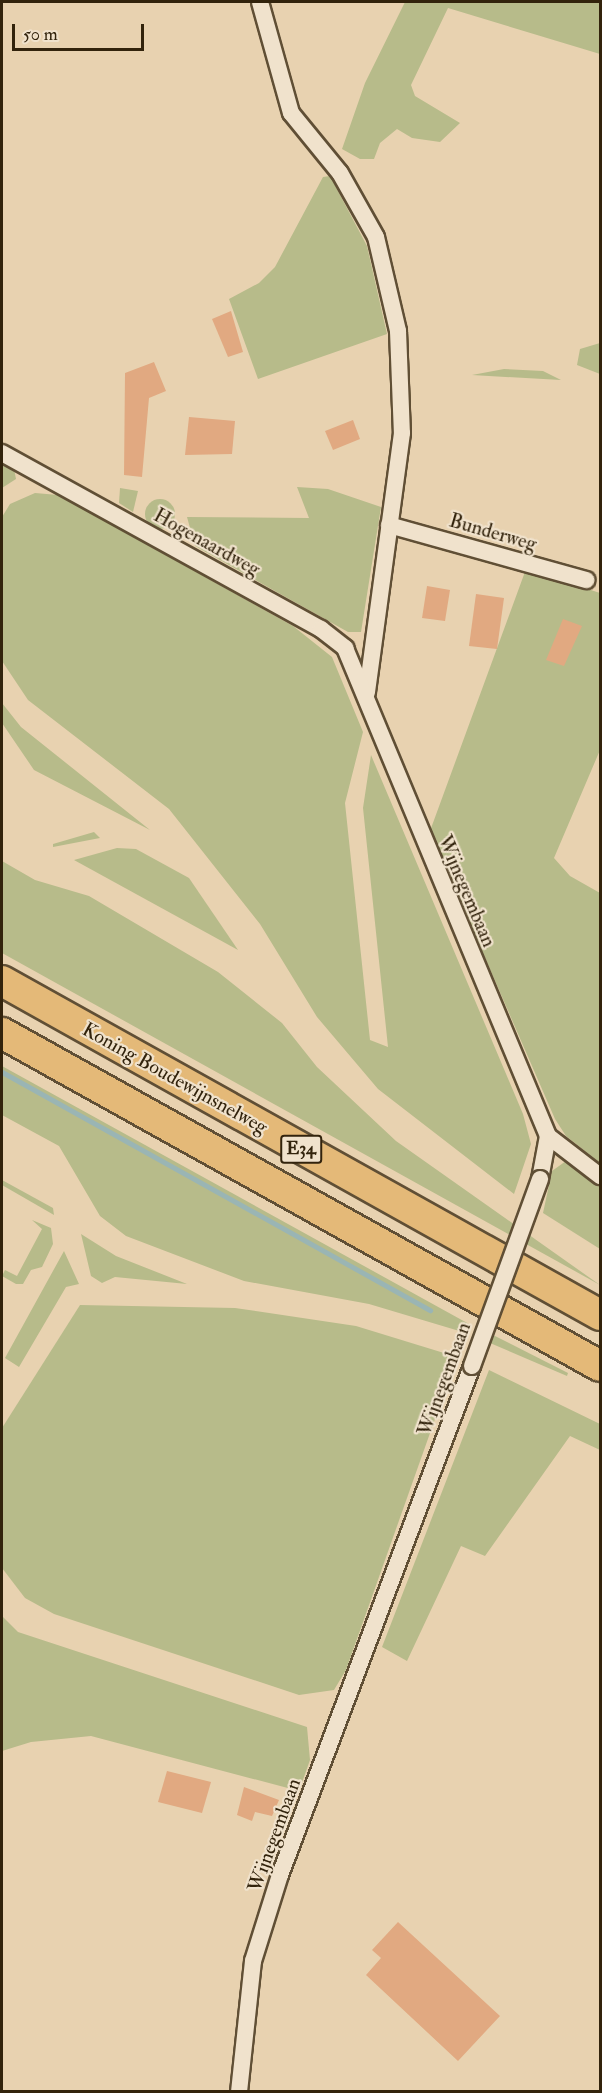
<!DOCTYPE html>
<html>
<head>
<meta charset="utf-8">
<style>
  body { margin:0 }
  #map { position:relative; width:602px; height:2093px; overflow:hidden; background:#e8d2b0; font-family:"IM FELL Double Pica",serif }
  div>[style] { position:absolute }
  [style*='--x'] { left:calc(var(--x)*1px); top:calc(var(--y)*1px); width:calc(var(--w)*1px); rotate:calc(var(--a)*1deg) }
  .green>* { inset:0; background:#b7bb8a }
  .round { border-radius:50% }
  .stream>* { height:5px; margin:-2.5px; padding:0 2.5px; transform-origin:2.5px; border-radius:2.5px; background:#9ab5b4 }
  .building>* { inset:0; background:#e1a981 }
  .roads { filter:drop-shadow(2px 0 #604f35) drop-shadow(-2px 0 #604f35) drop-shadow(0 2px #604f35) drop-shadow(0 -2px #604f35) }
  .street>* { height:16px; margin:-8px; padding:0 8px; transform-origin:8px; border-radius:8px; background:#f0e2cc }
  .highway>* { height:30px; margin:-15px; padding:0 15px; transform-origin:15px; border-radius:15px; background:#e4b978 }
  .bridges { filter:drop-shadow(2px 0 #604f35) drop-shadow(-2px 0 #604f35) drop-shadow(0 2px #604f35) drop-shadow(0 -2px #604f35) }
  .street-bridge>* { height:16px; margin:-8px; padding:0 8px; transform-origin:8px; border-radius:8px; background:#f0e2cc }
  span { translate:-50% -50%; white-space:nowrap; text-align:center; line-height:1.15; -webkit-text-stroke:4.5px #f0e2cc; paint-order:stroke }
  .shield-label span { padding:2px 4px; background:#f0e2cc; border:2px solid; border-radius:4px; -webkit-text-stroke-width:0 }
  .shield-label { font-size:18px; color:#32230c; font-weight:700 }
  .street-label { font-size:20px; color:#32230c }
  .frame { position:absolute; inset:0; border:3px solid #32230c; pointer-events:none }
  .scale { position:absolute; left:12px; top:24px; width:132px; height:27px; box-sizing:border-box; border:3px solid #32230c; border-top:0; padding-left:8px; font-size:18px; line-height:21px; white-space:nowrap; color:#32230c; -webkit-text-stroke:4px #f0e2cc; paint-order:stroke }
</style>
</head>
<body>
<div id="map">
  <div class="green">
    <div style="clip-path:polygon(405px 2px,600px 2px,600px 54px,448px 8px,411px 85px,415px 96px,460px 123px,440px 142px,412px 138px,397px 129px,380px 143px,374px 159px,360px 159px,342px 149px,365px 83px)"></div>
    <div style="clip-path:polygon(330px 176px,367px 246px,387px 334px,258px 379px,229px 299px,259px 283px,275px 267px,323px 177px)"></div>
    <div style="clip-path:polygon(600px 343px,600px 374px,577px 365px,580px 349px)"></div>
    <div style="clip-path:polygon(504px 369px,543px 371px,561px 380px,472px 375px)"></div>
    <div style="clip-path:polygon(2px 463px,14px 469px,16px 479px,2px 488px)"></div>
    <div style="clip-path:polygon(297px 487px,328px 489px,381px 507px,361px 632px,348px 632px,195px 546px,187px 517px,309px 518px)"></div>
    <div style="clip-path:polygon(120px 488px,138px 491px,133px 512px,119px 503px)"></div>
    <div style="clip-path:polygon(35px 493px,58px 495px,293px 626px,332px 657px,363px 732px,345px 803px,370px 1040px,388px 1047px,363px 808px,371px 755px,523px 1114px,531px 1144px,514px 1194px,378px 1089px,317px 1017px,260px 924px,169px 809px,28px 700px,2px 661px,2px 517px,10px 504px)"></div>
    <div class="round" style="left:145px;top:499px;width:30px;height:30px"></div>
    <div style="clip-path:polygon(526px 569px,600px 593px,600px 750px,554px 858px,570px 876px,600px 893px,600px 1163px,566px 1136px,555px 1119px,430px 831px)"></div>
    <div style="clip-path:polygon(2px 703px,21px 727px,150px 830px,34px 770px,2px 723px)"></div>
    <div style="clip-path:polygon(94px 832px,100px 838px,53px 847px,53px 844px)"></div>
    <div style="clip-path:polygon(117px 848px,136px 849px,189px 878px,238px 950px,74px 860px)"></div>
    <div style="clip-path:polygon(2px 861px,35px 880px,89px 896px,218px 972px,282px 1023px,317px 1067px,396px 1141px,600px 1285px,2px 953px)"></div>
    <div style="clip-path:polygon(2px 1066px,469px 1324px,466px 1333px,369px 1304px,244px 1281px,126px 1236px,100px 1216px,59px 1146px,2px 1115px)"></div>
    <div style="clip-path:polygon(566px 1161px,600px 1186px,600px 1249px,543px 1213px,552px 1171px)"></div>
    <div style="clip-path:polygon(2px 1180px,53px 1208px,54px 1215px,2px 1185px)"></div>
    <div style="clip-path:polygon(32px 1220px,51px 1228px,53px 1244px,42px 1267px,31px 1270px,23px 1284px,16px 1284px,2px 1276px,5px 1270px,17px 1276px,42px 1229px)"></div>
    <div style="clip-path:polygon(81px 1234px,116px 1256px,187px 1284px,115px 1277px,102px 1283px,91px 1276px)"></div>
    <div style="clip-path:polygon(64px 1251px,79px 1284px,66px 1287px,19px 1367px,5px 1358px)"></div>
    <div style="clip-path:polygon(80px 1305px,235px 1308px,356px 1326px,457px 1357px,346px 1670px,334px 1690px,299px 1695px,54px 1614px,25px 1598px,2px 1568px,2px 1428px)"></div>
    <div style="clip-path:polygon(493px 1335px,568px 1373px,567px 1376px,490px 1343px)"></div>
    <div style="clip-path:polygon(489px 1370px,600px 1424px,600px 1450px,570px 1436px,485px 1556px,461px 1546px,407px 1661px,382px 1647px)"></div>
    <div style="clip-path:polygon(2px 1616px,18px 1632px,307px 1727px,310px 1760px,299px 1791px,91px 1736px,31px 1742px,2px 1751px)"></div>
  </div>
  <div class="stream">
    <div style="--x:2;--y:1072;--w:490;--a:29.1"></div>
  </div>
  <div class="building">
    <div style="clip-path:polygon(231px 311px,243px 352px,228px 357px,212px 319px)"></div>
    <div style="clip-path:polygon(154px 362px,166px 391px,149px 398px,142px 477px,124px 475px,125px 373px)"></div>
    <div style="clip-path:polygon(189px 417px,235px 421px,232px 454px,185px 455px)"></div>
    <div style="clip-path:polygon(353px 420px,360px 439px,333px 450px,325px 431px)"></div>
    <div style="clip-path:polygon(427px 586px,450px 590px,445px 621px,422px 618px)"></div>
    <div style="clip-path:polygon(476px 594px,504px 598px,497px 649px,469px 646px)"></div>
    <div style="clip-path:polygon(563px 619px,582px 626px,564px 666px,546px 660px)"></div>
    <div style="clip-path:polygon(167px 1771px,211px 1782px,202px 1813px,158px 1802px)"></div>
    <div style="clip-path:polygon(244px 1787px,279px 1800px,272px 1816px,255px 1812px,252px 1821px,237px 1815px)"></div>
    <div style="clip-path:polygon(398px 1922px,500px 2016px,458px 2061px,366px 1975px,381px 1958px,372px 1950px)"></div>
  </div>
  <div class="roads">
    <div class="street">
      <div style="--x:260;--y:2;--w:115;--a:74.4"></div>
      <div style="--x:291;--y:113;--w:77;--a:50.8"></div>
      <div style="--x:340;--y:173;--w:73;--a:60.6"></div>
      <div style="--x:376;--y:237;--w:97;--a:76.8"></div>
      <div style="--x:398;--y:331;--w:102;--a:87.8"></div>
      <div style="--x:402;--y:433;--w:262;--a:97.7"></div>
      <div style="--x:2;--y:453;--w:364;--a:28.9"></div>
      <div style="--x:321;--y:629;--w:31;--a:38"></div>
      <div style="--x:345;--y:648;--w:529;--a:67.41"></div>
      <div style="--x:548;--y:1136;--w:44;--a:100.5"></div>
      <div style="--x:389;--y:525;--w:205;--a:15.6"></div>
      <div style="--x:548;--y:1136;--w:66;--a:37.6"></div>
      <div style="--x:239;--y:2092;--w:132;--a:-83.9"></div>
      <div style="--x:253;--y:1961;--w:90;--a:-72.6"></div>
      <div style="--x:280;--y:1875;--w:544;--a:-69.33"></div>
    </div>
    <div class="highway">
      <div style="--x:2;--y:981;--w:685;--a:29.18"></div>
      <div style="--x:2;--y:1033;--w:684;--a:29.11"></div>
    </div>
  </div>
  <div class="bridges">
    <div class="street-bridge">
      <div style="--x:472;--y:1366;--w:199;--a:-70"></div>
    </div>
  </div>
  <div class="shield-label">
    <span style="left:301px;top:1149px">E34</span>
  </div>
  <div class="street-label">
    <span style="left:493px;top:532px;rotate:16deg">Bunderweg</span>
    <span style="left:207px;top:542px;rotate:29deg">Hogenaardweg</span>
    <span style="left:467px;top:891px;rotate:67deg">Wijnegembaan</span>
    <span style="left:175px;top:1078px;rotate:29deg">Koning Boudewijnsnelweg</span>
    <span style="left:444px;top:1379px;rotate:-70deg">Wijnegembaan</span>
    <span style="left:274px;top:1835px;rotate:-70deg">Wijnegembaan</span>
  </div>
  <div class="frame"></div>
  <div class="scale">50 m</div>
</div>
</body>
</html>
